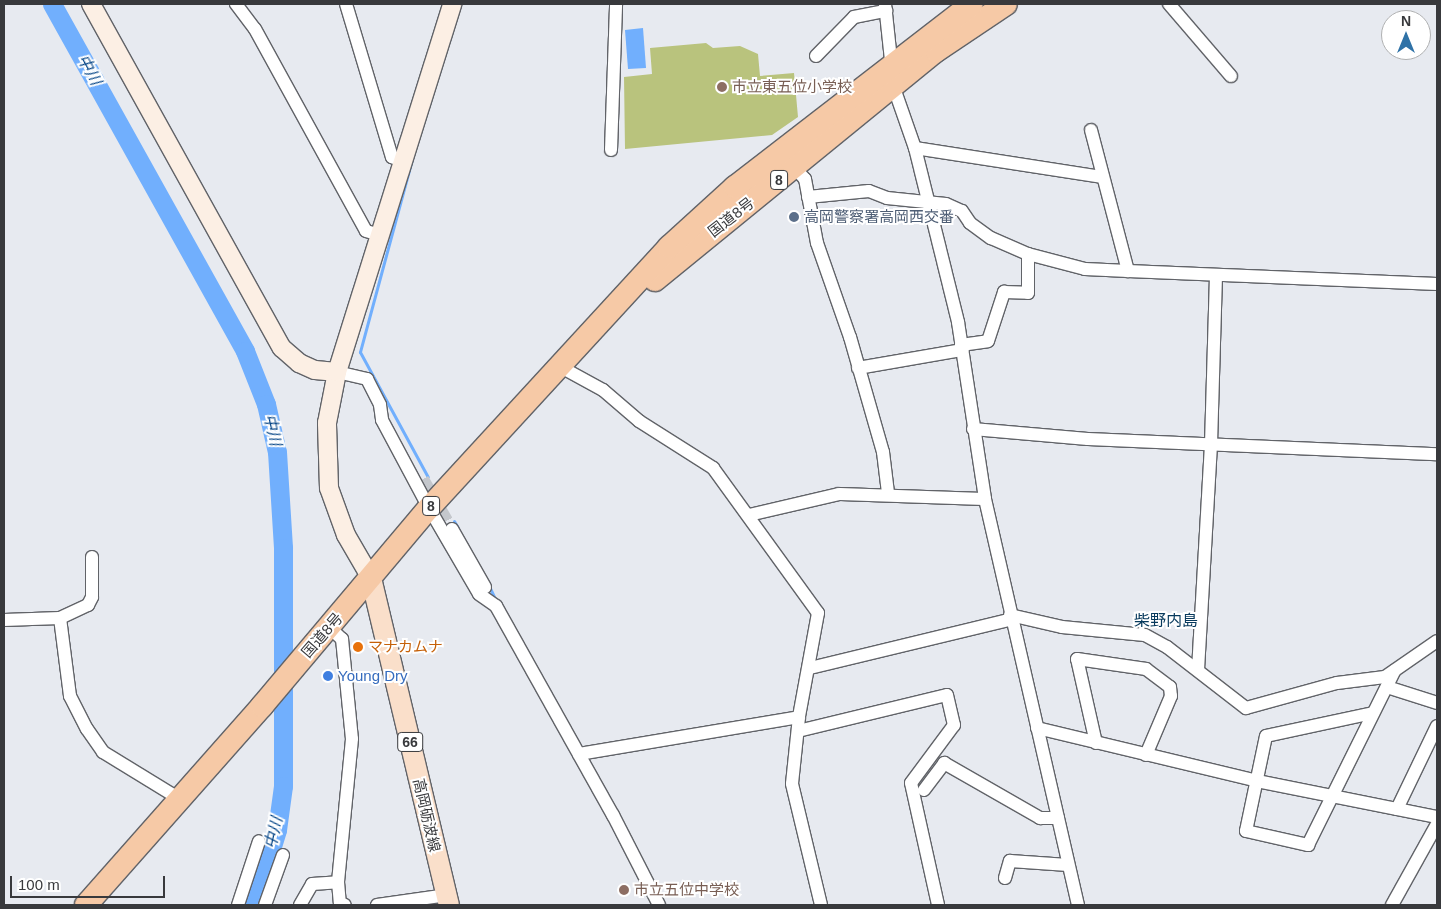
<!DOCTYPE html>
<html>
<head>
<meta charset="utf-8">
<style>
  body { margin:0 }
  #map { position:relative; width:1441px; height:909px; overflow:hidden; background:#e7eaf0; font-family:Helvetica,"Noto Sans JP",sans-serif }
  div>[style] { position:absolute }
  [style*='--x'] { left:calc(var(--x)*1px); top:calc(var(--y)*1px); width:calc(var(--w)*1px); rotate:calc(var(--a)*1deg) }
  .green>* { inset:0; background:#b9c37d }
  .water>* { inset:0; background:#71affd }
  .stream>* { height:3px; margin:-1.5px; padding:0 1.5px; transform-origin:1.5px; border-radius:1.5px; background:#71affd }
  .river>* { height:19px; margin:-9.5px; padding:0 9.5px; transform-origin:9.5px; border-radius:9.5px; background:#71affd }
  .street-tunnel>* { height:12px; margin-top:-6px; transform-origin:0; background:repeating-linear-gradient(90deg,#c4c7cc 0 12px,transparent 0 18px) }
  .roads { filter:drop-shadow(1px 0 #616368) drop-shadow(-1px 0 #616368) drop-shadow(0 1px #616368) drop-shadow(0 -1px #616368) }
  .street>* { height:12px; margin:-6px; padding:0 6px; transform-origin:6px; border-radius:6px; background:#fff }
  .secondary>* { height:18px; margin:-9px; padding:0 9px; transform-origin:9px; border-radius:9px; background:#fcefe4 }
  .primary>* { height:20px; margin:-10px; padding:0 10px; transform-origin:10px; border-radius:10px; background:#fadfca }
  .highway>* { height:22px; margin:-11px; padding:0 11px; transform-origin:11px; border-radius:11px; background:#f6c9a6 }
  .dots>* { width:14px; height:14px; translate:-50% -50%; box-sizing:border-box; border:2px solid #fff; border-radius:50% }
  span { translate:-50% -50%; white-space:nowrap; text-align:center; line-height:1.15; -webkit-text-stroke:4px #fff; paint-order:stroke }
  .shield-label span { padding:1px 4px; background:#fff; border:1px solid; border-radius:4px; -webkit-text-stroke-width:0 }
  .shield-label { font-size:14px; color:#38393c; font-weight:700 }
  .education-label { font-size:15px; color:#785e54 }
  .left { translate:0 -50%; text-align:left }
  .street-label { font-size:15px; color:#38393c }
  .service-label { font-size:15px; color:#4e5e75 }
  .food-label { font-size:15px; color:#c56008 }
  .shop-label { font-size:15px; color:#366cbe }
  .water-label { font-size:16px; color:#004285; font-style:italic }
  .neighbourhood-label { font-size:16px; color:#07395c }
  .frame { position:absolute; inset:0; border:5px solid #38393c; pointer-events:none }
  .north { position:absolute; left:1381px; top:10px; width:50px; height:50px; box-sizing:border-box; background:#fff; border:1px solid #afb0b1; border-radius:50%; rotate:0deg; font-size:14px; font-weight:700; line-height:20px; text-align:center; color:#38393c }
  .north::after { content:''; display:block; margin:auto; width:18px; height:22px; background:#2f72a7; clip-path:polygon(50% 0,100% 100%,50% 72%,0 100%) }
  .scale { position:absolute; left:10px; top:876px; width:155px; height:22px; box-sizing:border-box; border:2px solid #38393c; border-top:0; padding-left:6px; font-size:15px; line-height:18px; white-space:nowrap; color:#38393c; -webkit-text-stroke:4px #fff; paint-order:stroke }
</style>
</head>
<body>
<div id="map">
  <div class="green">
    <div style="clip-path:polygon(706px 43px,713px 48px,740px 46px,758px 54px,760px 76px,794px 73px,798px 117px,772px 135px,625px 149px,624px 77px,652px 74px,650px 48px)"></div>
  </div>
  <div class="water">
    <div style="clip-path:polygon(643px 28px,646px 68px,628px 69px,625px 30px)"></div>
  </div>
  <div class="stream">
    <div style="--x:433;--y:37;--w:34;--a:-73"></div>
    <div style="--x:412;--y:159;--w:200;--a:105.1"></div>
    <div style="--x:360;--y:352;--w:142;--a:61.5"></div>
    <div style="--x:454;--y:521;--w:8;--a:60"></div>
    <div style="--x:489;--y:586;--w:17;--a:65"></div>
  </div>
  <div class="river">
    <div style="--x:52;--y:4;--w:397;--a:60.9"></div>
    <div style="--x:245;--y:351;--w:57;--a:68.4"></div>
    <div style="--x:266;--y:404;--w:49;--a:77.1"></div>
    <div style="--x:277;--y:452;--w:96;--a:86.4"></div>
    <div style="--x:283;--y:548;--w:238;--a:90"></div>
    <div style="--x:283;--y:786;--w:44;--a:97.8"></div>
    <div style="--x:277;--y:830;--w:78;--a:107"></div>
  </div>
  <div class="street-tunnel">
    <div style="--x:423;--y:479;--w:58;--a:59.9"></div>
  </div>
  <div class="roads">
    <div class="street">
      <div style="--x:236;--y:4;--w:31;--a:53"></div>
      <div style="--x:255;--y:29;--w:230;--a:61.2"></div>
      <div style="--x:366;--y:231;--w:15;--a:16"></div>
      <div style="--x:346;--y:4;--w:160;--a:73.3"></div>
      <div style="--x:392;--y:157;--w:12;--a:20"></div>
      <div style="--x:885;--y:4;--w:84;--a:83.9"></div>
      <div style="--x:894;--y:88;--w:64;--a:70.7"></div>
      <div style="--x:915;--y:148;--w:179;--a:76.1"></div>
      <div style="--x:958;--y:322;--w:179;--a:81.3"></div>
      <div style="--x:985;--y:499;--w:417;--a:77.1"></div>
      <div style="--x:1169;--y:4;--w:95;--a:49.3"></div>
      <div style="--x:816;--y:56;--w:54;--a:-45.7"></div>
      <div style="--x:854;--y:17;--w:33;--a:-11"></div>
      <div style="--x:1091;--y:130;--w:146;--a:75.3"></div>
      <div style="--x:1128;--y:271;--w:309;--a:2.4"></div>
      <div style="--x:915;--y:148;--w:190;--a:8.8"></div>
      <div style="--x:611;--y:150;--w:146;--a:-88"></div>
      <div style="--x:795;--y:168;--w:15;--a:48"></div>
      <div style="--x:805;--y:179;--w:65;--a:79.4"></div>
      <div style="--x:817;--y:243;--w:100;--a:70.7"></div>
      <div style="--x:850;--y:337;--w:120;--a:74"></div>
      <div style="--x:883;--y:452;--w:41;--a:83"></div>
      <div style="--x:808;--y:197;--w:61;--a:-5.6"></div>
      <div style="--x:869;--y:191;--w:19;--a:21"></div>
      <div style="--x:887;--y:198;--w:59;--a:5.8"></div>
      <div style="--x:946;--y:204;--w:17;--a:24"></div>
      <div style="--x:962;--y:211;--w:14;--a:56"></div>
      <div style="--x:970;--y:223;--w:26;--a:36"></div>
      <div style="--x:991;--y:238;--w:40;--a:23.4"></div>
      <div style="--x:1028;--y:254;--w:59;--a:14.7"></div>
      <div style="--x:1085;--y:269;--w:43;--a:2.7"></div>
      <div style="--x:961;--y:345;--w:27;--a:-8"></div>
      <div style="--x:988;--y:341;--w:52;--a:-71.9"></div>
      <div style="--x:1004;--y:292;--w:24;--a:2"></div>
      <div style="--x:1028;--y:293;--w:39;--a:-90"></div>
      <div style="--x:559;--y:366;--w:50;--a:28.6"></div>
      <div style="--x:603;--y:390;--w:48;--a:40.7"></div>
      <div style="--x:639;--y:421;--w:88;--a:32.4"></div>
      <div style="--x:713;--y:468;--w:179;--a:54.1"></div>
      <div style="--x:818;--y:613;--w:106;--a:100.4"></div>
      <div style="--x:799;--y:717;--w:67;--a:96"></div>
      <div style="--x:792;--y:784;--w:124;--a:76.5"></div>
      <div style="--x:858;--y:368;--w:106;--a:-9.8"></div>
      <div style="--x:337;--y:372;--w:31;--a:13"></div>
      <div style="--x:367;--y:379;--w:29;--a:63"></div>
      <div style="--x:380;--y:405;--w:15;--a:82"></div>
      <div style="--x:382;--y:420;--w:100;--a:61.9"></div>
      <div style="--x:429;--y:508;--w:99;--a:59.8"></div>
      <div style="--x:479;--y:594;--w:21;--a:35"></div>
      <div style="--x:496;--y:606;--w:240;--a:60.8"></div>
      <div style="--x:613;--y:815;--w:101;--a:62.9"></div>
      <div style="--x:973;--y:429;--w:115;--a:5"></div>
      <div style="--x:1088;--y:439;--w:349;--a:2.5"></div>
      <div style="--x:749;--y:515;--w:92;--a:-13.1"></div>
      <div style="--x:839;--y:494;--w:146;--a:2"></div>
      <div style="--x:452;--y:529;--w:67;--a:60.4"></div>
      <div style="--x:1010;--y:615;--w:53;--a:13"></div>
      <div style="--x:1062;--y:627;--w:83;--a:5.5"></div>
      <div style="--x:1145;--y:635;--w:25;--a:29"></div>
      <div style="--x:1167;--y:647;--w:100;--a:37.7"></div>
      <div style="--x:1246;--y:708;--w:94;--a:-15.4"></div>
      <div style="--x:1337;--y:683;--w:48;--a:-7.1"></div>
      <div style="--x:1385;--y:677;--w:63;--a:-34.7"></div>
      <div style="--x:60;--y:618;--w:31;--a:-25"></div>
      <div style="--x:88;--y:605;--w:9;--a:-63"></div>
      <div style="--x:92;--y:597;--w:40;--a:-90"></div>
      <div style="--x:4;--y:620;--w:56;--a:-2"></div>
      <div style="--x:60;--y:618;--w:79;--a:82.7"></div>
      <div style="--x:70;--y:696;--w:37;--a:63"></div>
      <div style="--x:87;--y:729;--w:28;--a:55"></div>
      <div style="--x:103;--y:752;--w:88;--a:31.5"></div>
      <div style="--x:329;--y:627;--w:18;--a:43"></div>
      <div style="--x:342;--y:639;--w:100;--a:84.3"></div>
      <div style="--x:352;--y:739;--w:144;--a:95.6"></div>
      <div style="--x:338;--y:882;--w:21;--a:85"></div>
      <div style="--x:340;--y:903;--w:5;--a:22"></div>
      <div style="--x:810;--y:668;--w:208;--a:-13.6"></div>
      <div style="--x:1198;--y:670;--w:226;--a:-86.7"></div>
      <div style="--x:1211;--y:444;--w:169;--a:-88.3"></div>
      <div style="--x:1387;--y:687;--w:52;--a:17.7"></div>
      <div style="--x:1373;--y:713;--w:109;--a:167.9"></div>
      <div style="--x:1266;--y:736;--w:97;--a:101.9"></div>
      <div style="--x:1246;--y:831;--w:64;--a:12.7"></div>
      <div style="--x:1308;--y:845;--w:195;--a:-63.6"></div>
      <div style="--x:1037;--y:728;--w:226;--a:13.5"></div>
      <div style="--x:1257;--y:781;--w:184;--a:11.3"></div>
      <div style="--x:798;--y:731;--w:153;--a:-13.6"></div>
      <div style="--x:947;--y:695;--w:31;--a:77"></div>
      <div style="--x:954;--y:725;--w:72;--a:126.6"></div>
      <div style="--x:911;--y:783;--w:125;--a:77.5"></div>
      <div style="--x:1096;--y:743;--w:86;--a:-102.7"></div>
      <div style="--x:1077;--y:659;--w:70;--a:8.2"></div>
      <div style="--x:1146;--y:669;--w:30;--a:37"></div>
      <div style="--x:1170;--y:687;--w:9;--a:84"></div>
      <div style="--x:1171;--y:696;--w:64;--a:113"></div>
      <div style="--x:579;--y:754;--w:223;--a:-9.5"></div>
      <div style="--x:924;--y:790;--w:34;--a:-53"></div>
      <div style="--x:944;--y:763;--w:111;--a:29.8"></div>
      <div style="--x:1040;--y:818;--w:18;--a:0"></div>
      <div style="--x:1397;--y:809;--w:92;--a:-64.3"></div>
      <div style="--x:1005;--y:878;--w:18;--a:-74"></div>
      <div style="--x:1010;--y:861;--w:58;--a:3.9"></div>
      <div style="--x:238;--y:905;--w:67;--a:-71.8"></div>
      <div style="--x:265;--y:905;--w:53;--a:-70.2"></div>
      <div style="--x:300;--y:905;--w:24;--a:-60"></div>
      <div style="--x:312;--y:884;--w:26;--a:-4"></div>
      <div style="--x:377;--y:905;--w:71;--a:-8.1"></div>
      <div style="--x:1392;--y:905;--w:93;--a:-60.9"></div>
    </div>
    <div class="secondary">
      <div style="--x:91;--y:4;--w:393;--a:61"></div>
      <div style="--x:282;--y:348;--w:23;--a:41"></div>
      <div style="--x:299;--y:363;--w:17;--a:24"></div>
      <div style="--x:315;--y:370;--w:22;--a:5"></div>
      <div style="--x:371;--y:578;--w:50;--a:-120.2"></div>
      <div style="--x:346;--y:535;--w:50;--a:-109.9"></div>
      <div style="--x:329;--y:488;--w:65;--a:-91.8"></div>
      <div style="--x:327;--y:423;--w:52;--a:-78.9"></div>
      <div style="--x:337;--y:372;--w:386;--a:-72.6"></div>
    </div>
    <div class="primary">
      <div style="--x:371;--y:578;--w:336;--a:76.6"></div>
    </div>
    <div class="highway">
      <div style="--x:655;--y:280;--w:362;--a:-39.2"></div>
      <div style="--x:936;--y:51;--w:84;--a:-33.9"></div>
      <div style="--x:86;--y:905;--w:266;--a:-48.5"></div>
      <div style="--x:262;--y:706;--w:259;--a:-49.9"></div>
      <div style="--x:429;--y:508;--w:355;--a:-47.4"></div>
      <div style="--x:669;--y:247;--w:89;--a:-42.3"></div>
      <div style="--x:735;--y:187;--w:299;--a:-37.7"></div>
    </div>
  </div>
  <div class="dots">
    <div style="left:722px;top:87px;background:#8d6e63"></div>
    <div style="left:794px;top:217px;background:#5c6f8a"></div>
    <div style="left:358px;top:647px;background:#e8710a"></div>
    <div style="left:328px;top:676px;background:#3f7fe0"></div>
    <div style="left:624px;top:890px;background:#8d6e63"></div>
  </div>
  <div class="shield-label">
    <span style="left:779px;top:180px">8</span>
    <span style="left:431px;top:506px">8</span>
    <span style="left:410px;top:742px">66</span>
  </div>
  <div class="education-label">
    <span class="left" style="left:732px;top:87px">市立東五位小学校</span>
    <span class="left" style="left:634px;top:890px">市立五位中学校</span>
  </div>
  <div class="street-label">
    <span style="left:731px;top:217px;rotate:-38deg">国道8号</span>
    <span style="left:322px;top:635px;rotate:-49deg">国道8号</span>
    <span style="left:427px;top:815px;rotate:77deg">高岡砺波線</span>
  </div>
  <div class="service-label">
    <span class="left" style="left:804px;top:217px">高岡警察署高岡西交番</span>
  </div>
  <div class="food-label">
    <span class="left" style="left:368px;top:647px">マナカムナ</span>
  </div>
  <div class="shop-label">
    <span class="left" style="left:338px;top:676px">Young Dry</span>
  </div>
  <div class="water-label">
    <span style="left:89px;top:70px;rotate:61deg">中川</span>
    <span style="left:272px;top:430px;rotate:77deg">中川</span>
    <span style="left:274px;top:833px;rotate:-77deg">中川</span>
  </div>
  <div class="neighbourhood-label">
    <span style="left:1166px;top:621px">柴野内島</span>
  </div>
  <div class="frame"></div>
  <div class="north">N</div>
  <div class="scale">100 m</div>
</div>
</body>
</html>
